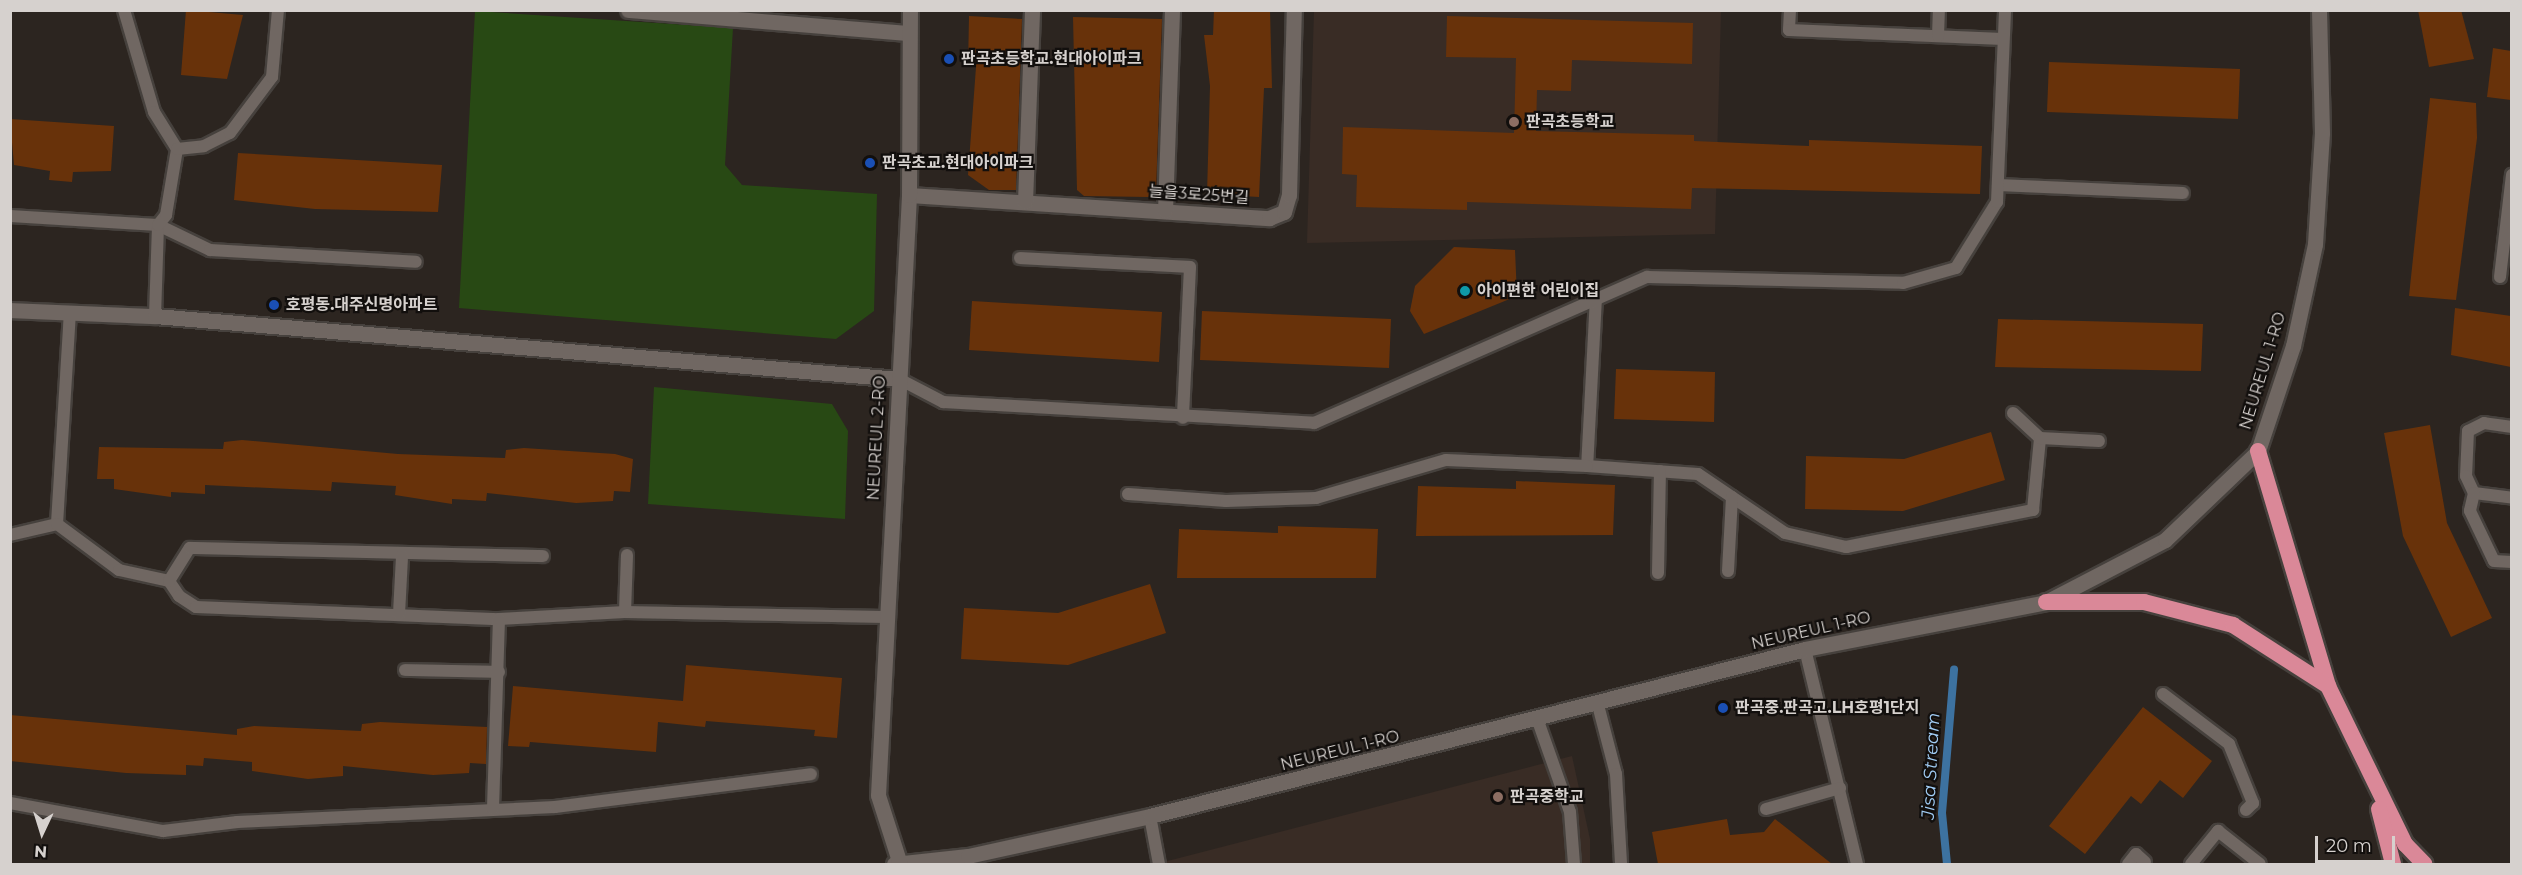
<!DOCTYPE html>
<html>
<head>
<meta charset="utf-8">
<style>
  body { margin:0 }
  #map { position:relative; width:2522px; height:875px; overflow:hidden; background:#2c2520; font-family:Montserrat,"Noto Sans KR",sans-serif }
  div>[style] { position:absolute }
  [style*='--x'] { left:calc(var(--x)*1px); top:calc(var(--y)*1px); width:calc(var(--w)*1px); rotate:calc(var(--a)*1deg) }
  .built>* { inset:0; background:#392c25 }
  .green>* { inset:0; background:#284914 }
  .stream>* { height:8px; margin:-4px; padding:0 4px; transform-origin:4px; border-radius:4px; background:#3d72a0 }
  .building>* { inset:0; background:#68320a }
  .roads { filter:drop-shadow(2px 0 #46413d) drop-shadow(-2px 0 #46413d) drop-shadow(0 2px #46413d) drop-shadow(0 -2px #46413d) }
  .service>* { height:12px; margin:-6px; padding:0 6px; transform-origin:6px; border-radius:6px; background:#706762 }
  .minor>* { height:15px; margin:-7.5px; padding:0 7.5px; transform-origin:7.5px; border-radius:7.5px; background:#706762 }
  .tertiary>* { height:15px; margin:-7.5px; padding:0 7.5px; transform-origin:7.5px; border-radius:7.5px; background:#706762 }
  .trunk>* { height:16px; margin:-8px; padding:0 8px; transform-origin:8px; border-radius:8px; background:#da8898 }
  .dots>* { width:16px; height:16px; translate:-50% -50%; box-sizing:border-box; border:3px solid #120f0d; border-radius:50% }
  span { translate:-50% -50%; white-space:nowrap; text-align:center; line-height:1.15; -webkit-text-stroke:4.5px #120f0d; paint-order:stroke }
  .poi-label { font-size:16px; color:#d6d1ce; font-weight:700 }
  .left { translate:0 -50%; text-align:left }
  .street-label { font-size:16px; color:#d6d1ce }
  .water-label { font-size:18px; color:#a1cdf5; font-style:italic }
  .frame { position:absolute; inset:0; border:12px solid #d6d1ce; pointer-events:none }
  .north { position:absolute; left:12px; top:803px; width:60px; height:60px; -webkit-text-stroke:4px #120f0d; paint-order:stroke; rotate:184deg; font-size:16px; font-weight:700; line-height:24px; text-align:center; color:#d6d1ce }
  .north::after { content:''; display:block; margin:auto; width:21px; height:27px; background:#d6d1ce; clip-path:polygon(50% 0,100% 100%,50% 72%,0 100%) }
  .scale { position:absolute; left:2315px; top:836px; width:80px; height:27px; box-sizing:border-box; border:3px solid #d6d1ce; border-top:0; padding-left:8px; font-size:18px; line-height:21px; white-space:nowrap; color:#d6d1ce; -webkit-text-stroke:4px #120f0d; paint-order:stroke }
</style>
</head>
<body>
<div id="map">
  <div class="built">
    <div style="clip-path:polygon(1314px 11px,1721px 11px,1715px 234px,1307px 243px)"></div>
    <div style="clip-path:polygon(1572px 756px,1590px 839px,1590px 864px,1156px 864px)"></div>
  </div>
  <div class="green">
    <div style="clip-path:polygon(475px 11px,733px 28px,725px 165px,742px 185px,877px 194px,874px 311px,836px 339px,459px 308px)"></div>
    <div style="clip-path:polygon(654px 387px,832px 404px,848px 431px,845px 519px,648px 504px)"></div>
  </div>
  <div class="stream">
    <div style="--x:1947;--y:864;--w:51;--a:-95.6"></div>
    <div style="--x:1942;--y:813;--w:144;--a:-85.2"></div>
  </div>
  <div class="building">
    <div style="clip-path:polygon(186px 10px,243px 15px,227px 79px,181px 75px)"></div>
    <div style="clip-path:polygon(1214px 10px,1270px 10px,1272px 88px,1264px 88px,1259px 197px,1207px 194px,1210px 86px,1204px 35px,1213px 35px)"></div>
    <div style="clip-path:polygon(2418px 10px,2461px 10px,2474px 59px,2429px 67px)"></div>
    <div style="clip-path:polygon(969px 16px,1022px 19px,1016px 190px,989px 190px,968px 175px,976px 67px,968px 67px)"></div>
    <div style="clip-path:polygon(1447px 16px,1693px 23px,1692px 64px,1572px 60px,1571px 91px,1537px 90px,1536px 131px,1694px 135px,1694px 141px,1809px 146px,1809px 140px,1982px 146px,1980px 194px,1692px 188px,1691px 209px,1467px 202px,1467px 210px,1356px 207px,1357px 175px,1342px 174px,1343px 127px,1514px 133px,1516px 58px,1446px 57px)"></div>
    <div style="clip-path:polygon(1073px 17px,1162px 19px,1156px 191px,1148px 197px,1084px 196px,1077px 190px)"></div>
    <div style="clip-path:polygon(2493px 48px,2511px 51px,2511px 100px,2487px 97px)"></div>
    <div style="clip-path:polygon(2049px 62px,2240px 69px,2238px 119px,2047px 112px)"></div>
    <div style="clip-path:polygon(2430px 98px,2476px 103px,2477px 138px,2456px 300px,2409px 296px)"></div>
    <div style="clip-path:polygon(10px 119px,114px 126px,111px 171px,73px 172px,72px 182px,49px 180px,50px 171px,14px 165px)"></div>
    <div style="clip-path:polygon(238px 153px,442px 165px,438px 212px,315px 209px,234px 200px)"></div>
    <div style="clip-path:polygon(1454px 247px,1515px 250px,1517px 296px,1424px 334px,1410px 311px,1415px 286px)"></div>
    <div style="clip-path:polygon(972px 301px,1162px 312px,1159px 362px,969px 350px)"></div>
    <div style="clip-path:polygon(2455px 308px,2511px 316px,2511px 367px,2451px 355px)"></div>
    <div style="clip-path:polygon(1202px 311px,1391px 319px,1389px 368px,1200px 360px)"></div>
    <div style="clip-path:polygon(1998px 319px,2203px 324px,2201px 371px,1995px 367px)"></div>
    <div style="clip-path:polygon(1616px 369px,1715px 372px,1714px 422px,1614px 419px)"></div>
    <div style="clip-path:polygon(2430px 425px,2447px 523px,2492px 618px,2451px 637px,2403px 536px,2384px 433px)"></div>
    <div style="clip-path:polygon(1991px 432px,2005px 480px,1903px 511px,1805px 509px,1806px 456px,1904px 459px)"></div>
    <div style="clip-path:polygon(242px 440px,398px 454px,505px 458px,506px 450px,524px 448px,615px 454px,633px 459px,630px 492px,614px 491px,613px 501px,576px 503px,487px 493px,486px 501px,452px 499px,452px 504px,395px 495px,396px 486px,332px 482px,331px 491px,205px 485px,205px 494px,171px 492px,171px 497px,114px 489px,114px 479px,97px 479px,99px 447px,223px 449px,224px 442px)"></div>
    <div style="clip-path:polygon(1516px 481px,1615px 485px,1613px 535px,1416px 536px,1418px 486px,1516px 489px)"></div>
    <div style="clip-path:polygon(1278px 526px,1378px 529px,1376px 578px,1177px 578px,1179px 529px,1278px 533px)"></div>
    <div style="clip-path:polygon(1150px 584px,1166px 633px,1068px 665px,961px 659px,964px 608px,1058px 613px)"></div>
    <div style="clip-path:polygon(686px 665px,842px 678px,837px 738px,814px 736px,815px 730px,706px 721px,705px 727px,658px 722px,656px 752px,530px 742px,529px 747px,508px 746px,513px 686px,683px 701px)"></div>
    <div style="clip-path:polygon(2143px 707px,2212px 761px,2183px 798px,2160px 780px,2141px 804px,2131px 796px,2085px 854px,2049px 826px)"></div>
    <div style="clip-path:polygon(10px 715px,237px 735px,237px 729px,254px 726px,361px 731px,362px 724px,380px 722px,487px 727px,486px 764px,470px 763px,469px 773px,433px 775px,343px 766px,343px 776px,308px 779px,252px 771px,252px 762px,204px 758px,203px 766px,186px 765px,186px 775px,126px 773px,10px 761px)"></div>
    <div style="clip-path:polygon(1727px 819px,1730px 835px,1764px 832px,1775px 819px,1832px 864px,1658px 864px,1652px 832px)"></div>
  </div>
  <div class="roads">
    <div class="service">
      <div style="--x:124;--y:10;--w:106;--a:73.6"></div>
      <div style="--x:154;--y:112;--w:44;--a:58.1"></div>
      <div style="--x:1790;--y:10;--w:20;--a:93"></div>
      <div style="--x:1789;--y:30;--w:214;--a:2.4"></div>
      <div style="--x:1938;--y:36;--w:26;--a:-88"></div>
      <div style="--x:1998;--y:185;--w:185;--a:2.5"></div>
      <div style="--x:10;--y:216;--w:148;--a:3.5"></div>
      <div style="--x:158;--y:225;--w:58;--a:25.7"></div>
      <div style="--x:210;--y:250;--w:206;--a:3.3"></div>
      <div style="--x:1020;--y:258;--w:170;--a:3"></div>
      <div style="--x:1190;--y:267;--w:151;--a:92.7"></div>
      <div style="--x:2500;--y:277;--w:103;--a:-83.3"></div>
      <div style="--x:1596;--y:297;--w:169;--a:93"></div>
      <div style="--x:1587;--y:466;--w:111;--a:4.1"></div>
      <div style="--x:1698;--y:474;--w:105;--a:34.1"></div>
      <div style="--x:1785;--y:533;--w:63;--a:12.9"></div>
      <div style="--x:1846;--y:547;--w:191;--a:-11.2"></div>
      <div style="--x:2033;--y:510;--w:72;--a:-84.4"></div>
      <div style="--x:155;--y:316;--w:91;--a:-88.1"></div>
      <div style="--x:158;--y:225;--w:13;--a:-51"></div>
      <div style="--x:166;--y:215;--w:67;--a:-80.5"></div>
      <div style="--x:177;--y:149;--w:27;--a:-6"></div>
      <div style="--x:204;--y:146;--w:29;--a:-27"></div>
      <div style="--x:230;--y:133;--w:70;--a:-53.1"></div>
      <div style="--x:272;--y:77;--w:67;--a:-84.9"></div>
      <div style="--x:899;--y:379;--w:50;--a:27.6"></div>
      <div style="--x:943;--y:402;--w:372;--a:3.2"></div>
      <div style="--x:1314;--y:423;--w:364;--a:-23.7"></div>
      <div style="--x:1647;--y:277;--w:256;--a:1.3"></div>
      <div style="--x:1903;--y:283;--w:55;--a:-15.8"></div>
      <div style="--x:1956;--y:268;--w:78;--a:-58.2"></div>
      <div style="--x:1997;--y:202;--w:192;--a:-87.6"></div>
      <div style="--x:2013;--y:413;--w:37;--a:43"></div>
      <div style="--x:2040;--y:438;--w:59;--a:2.9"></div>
      <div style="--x:2512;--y:427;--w:28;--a:-172"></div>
      <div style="--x:2484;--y:423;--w:18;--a:153"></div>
      <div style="--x:2468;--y:431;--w:45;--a:92.5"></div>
      <div style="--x:2466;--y:476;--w:19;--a:65"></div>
      <div style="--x:2474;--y:493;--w:38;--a:7"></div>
      <div style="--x:2474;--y:493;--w:18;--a:103"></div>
      <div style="--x:2470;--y:511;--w:55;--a:64.4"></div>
      <div style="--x:2494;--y:561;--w:18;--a:3"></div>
      <div style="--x:1128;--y:494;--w:98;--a:4.1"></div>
      <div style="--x:1226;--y:501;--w:90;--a:-1.9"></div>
      <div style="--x:1316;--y:498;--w:135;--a:-16.3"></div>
      <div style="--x:1446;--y:460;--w:141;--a:2.4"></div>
      <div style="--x:57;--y:524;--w:211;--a:-86.5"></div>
      <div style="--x:10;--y:535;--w:48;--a:-13.2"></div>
      <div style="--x:57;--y:524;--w:77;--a:36.6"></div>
      <div style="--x:119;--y:570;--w:51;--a:12.4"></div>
      <div style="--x:169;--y:581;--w:18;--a:56"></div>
      <div style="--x:179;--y:596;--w:20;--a:33"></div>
      <div style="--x:196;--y:607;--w:303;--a:2.3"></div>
      <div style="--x:499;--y:619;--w:126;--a:-3.2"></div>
      <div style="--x:625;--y:612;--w:260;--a:1.1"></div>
      <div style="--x:1728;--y:571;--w:74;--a:-86.9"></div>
      <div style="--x:1658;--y:573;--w:102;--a:-88.9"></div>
      <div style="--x:169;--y:581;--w:39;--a:-58"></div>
      <div style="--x:190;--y:548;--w:353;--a:1.3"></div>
      <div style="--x:625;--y:612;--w:57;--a:-88"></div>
      <div style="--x:399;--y:614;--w:57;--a:-87"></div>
      <div style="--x:1805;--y:649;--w:221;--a:76.4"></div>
      <div style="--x:405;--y:670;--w:94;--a:1.2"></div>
      <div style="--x:2163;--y:694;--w:83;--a:37.1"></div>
      <div style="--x:2229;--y:744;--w:64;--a:67.9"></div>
      <div style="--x:2253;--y:803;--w:10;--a:135"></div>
      <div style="--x:1598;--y:705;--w:71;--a:75.4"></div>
      <div style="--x:1616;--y:774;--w:90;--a:86.8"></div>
      <div style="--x:1538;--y:721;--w:96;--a:70.6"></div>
      <div style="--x:1570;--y:812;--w:52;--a:85.6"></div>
      <div style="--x:10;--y:803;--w:156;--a:10.4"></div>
      <div style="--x:163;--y:831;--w:75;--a:-6.9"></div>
      <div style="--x:237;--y:822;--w:318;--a:-2.7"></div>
      <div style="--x:555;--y:807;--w:258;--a:-7.3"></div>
      <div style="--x:493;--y:809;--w:190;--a:-88.2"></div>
      <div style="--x:1766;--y:809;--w:77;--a:-15.8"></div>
      <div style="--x:1150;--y:816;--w:49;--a:79.4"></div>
      <div style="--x:2128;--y:864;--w:13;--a:-51"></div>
      <div style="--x:2136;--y:854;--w:12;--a:42"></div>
      <div style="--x:2191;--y:864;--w:43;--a:-50.7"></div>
      <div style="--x:2218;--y:831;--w:53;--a:38.2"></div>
    </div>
    <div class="minor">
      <div style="--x:628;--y:10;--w:282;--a:4.7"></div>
      <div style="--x:909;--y:195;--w:361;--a:3.7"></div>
      <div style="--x:1269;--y:218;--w:16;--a:-22"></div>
      <div style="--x:1284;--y:212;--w:18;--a:-74"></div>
      <div style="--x:1289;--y:195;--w:185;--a:-88.5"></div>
      <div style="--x:1025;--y:202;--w:192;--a:-87.9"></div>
      <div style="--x:1165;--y:211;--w:201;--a:-88"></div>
      <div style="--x:10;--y:310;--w:145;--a:2.4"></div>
      <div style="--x:155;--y:316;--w:747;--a:4.84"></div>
    </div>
    <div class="tertiary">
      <div style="--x:894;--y:864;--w:74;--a:-6.2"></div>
      <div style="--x:968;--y:856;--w:186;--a:-12.4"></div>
      <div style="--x:1150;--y:816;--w:676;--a:-14.3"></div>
      <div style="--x:1805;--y:649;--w:246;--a:-11"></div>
      <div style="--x:2046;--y:602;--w:134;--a:-27.5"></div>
      <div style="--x:2165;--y:540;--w:129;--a:-43.7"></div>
      <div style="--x:2258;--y:451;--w:111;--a:-71.6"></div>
      <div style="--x:2293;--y:346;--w:104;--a:-77.8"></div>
      <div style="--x:2315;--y:244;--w:111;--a:-86.4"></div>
      <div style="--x:2322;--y:133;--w:123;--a:-91.4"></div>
      <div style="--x:900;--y:864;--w:72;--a:-107.7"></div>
      <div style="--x:878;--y:795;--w:601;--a:-87.04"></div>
      <div style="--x:909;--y:195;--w:185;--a:-89.7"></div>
    </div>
    <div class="trunk">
      <div style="--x:2258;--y:451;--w:245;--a:73.4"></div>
      <div style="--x:2328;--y:686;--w:176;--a:64"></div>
      <div style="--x:2405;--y:844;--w:28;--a:46"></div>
      <div style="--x:2046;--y:602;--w:98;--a:0"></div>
      <div style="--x:2144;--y:602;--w:92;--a:14.5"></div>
      <div style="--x:2233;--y:625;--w:113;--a:32.7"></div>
      <div style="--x:2379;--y:809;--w:57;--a:75.7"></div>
    </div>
  </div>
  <div class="dots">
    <div style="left:949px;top:59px;background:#1a4fb4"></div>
    <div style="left:1514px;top:122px;background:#8d6e63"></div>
    <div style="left:870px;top:163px;background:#1a4fb4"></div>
    <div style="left:1465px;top:291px;background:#0f9aa8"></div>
    <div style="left:274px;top:305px;background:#1a4fb4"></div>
    <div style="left:1723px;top:708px;background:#1a4fb4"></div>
    <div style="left:1498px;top:797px;background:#8d6e63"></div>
  </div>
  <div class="poi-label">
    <span class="left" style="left:961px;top:59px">판곡초등학교.현대아이파크</span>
    <span class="left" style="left:1526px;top:122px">판곡초등학교</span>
    <span class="left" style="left:882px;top:163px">판곡초교.현대아이파크</span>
    <span class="left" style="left:1477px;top:291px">아이편한 어린이집</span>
    <span class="left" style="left:286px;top:305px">호평동.대주신명아파트</span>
    <span class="left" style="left:1735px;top:708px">판곡중.판곡고.LH호평1단지</span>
    <span class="left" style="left:1510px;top:797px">판곡중학교</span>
  </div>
  <div class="street-label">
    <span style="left:1199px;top:195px;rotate:4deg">늘을3로25번길</span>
    <span style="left:2263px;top:371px;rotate:-73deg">NEUREUL 1-RO</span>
    <span style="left:877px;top:438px;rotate:-87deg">NEUREUL 2-RO</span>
    <span style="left:1811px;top:631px;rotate:-13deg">NEUREUL 1-RO</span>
    <span style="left:1340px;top:751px;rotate:-14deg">NEUREUL 1-RO</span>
  </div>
  <div class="water-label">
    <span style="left:1931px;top:766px;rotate:-87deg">Jisa Stream</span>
  </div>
  <div class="frame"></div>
  <div class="north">N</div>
  <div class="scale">20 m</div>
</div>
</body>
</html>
